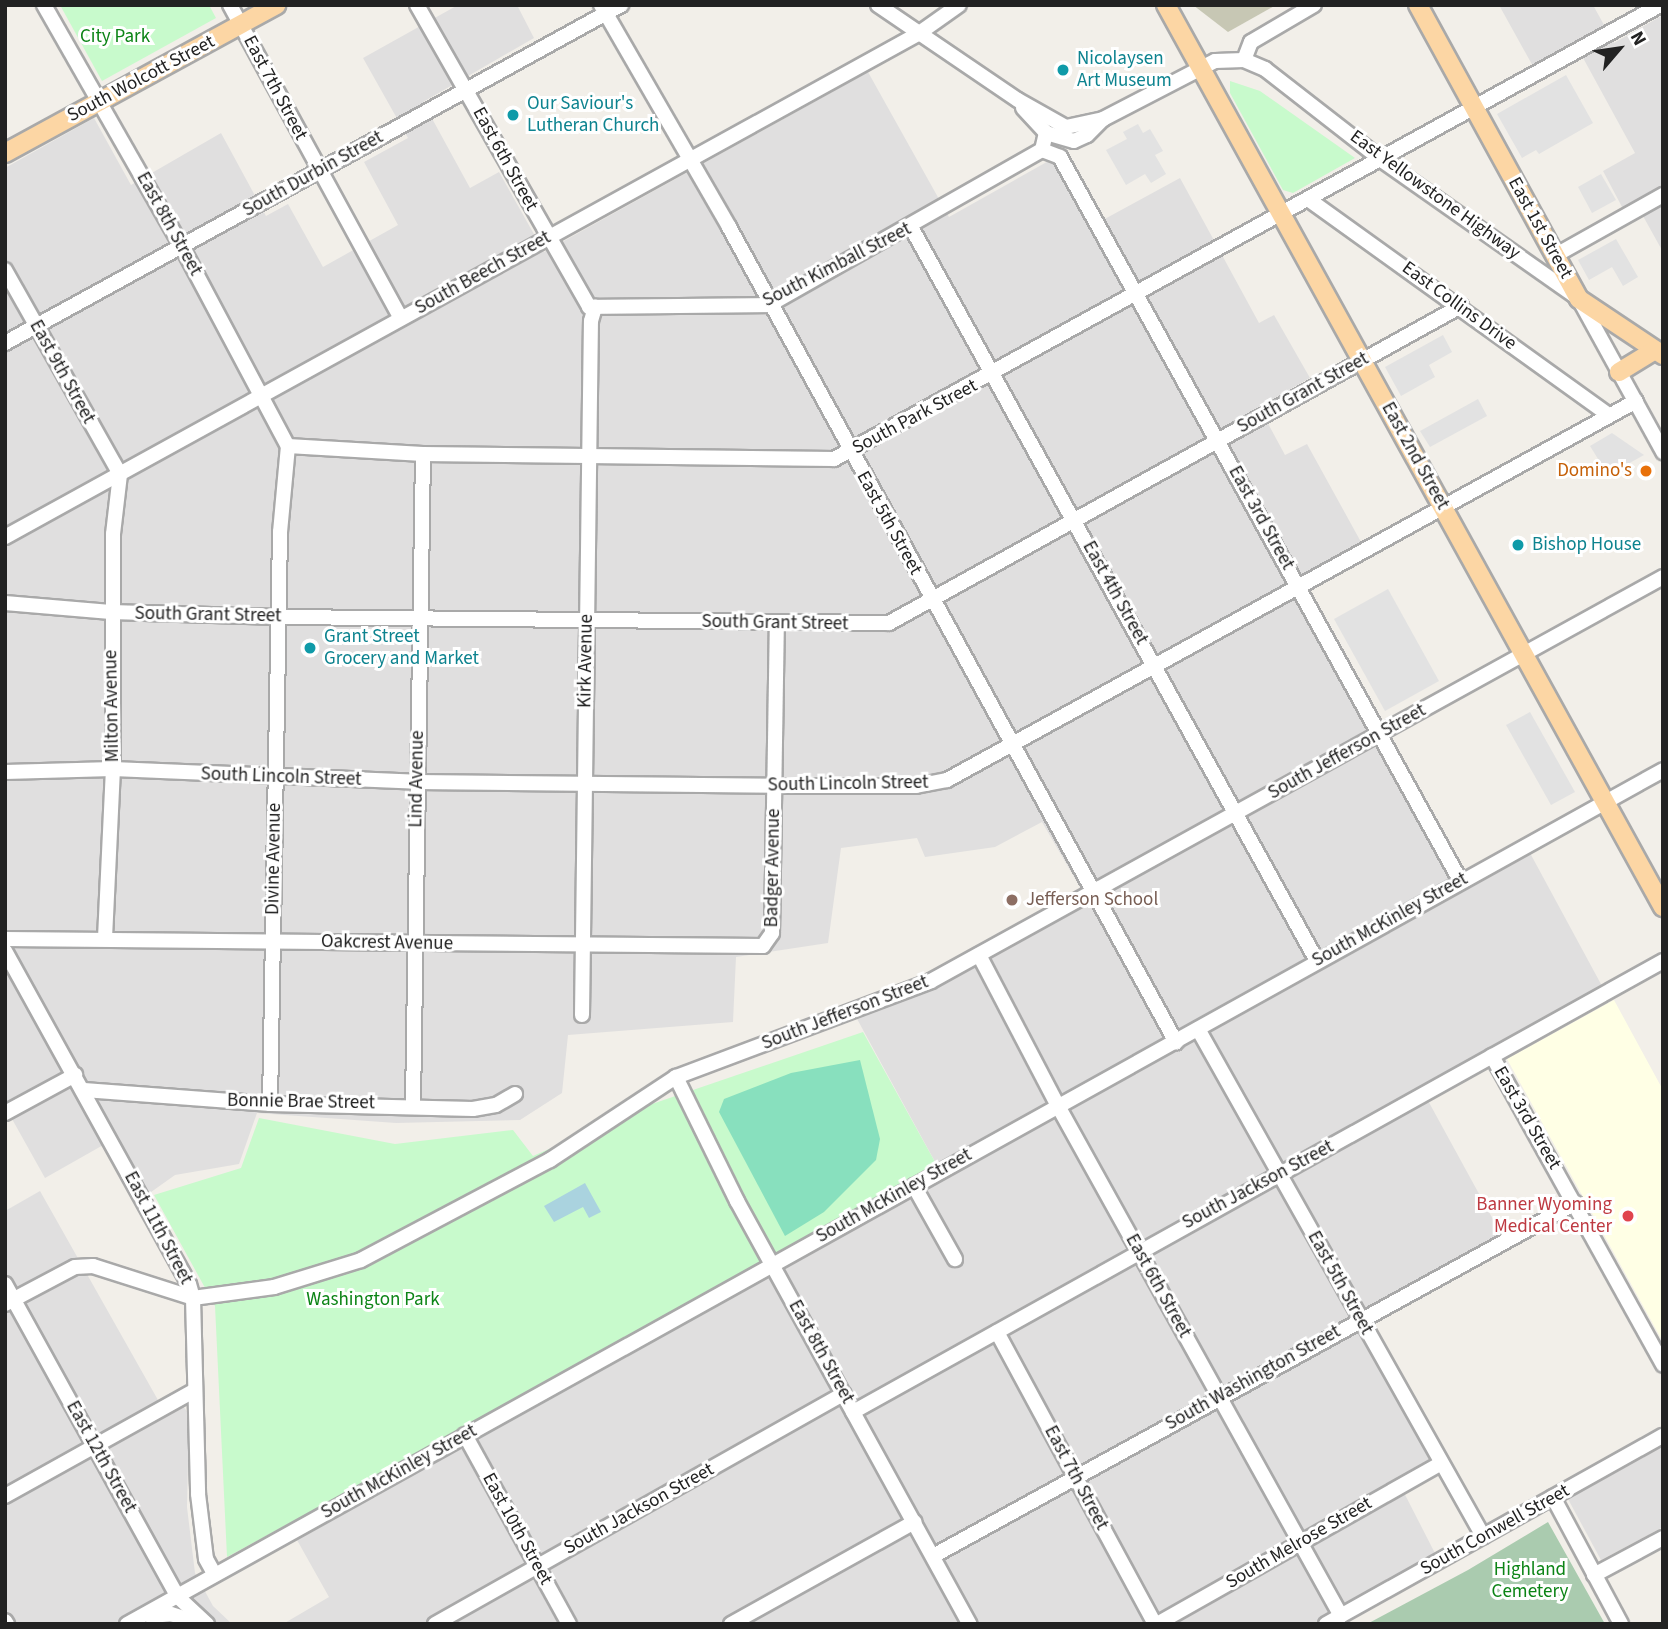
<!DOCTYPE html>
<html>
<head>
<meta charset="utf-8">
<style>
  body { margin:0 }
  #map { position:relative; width:1668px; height:1629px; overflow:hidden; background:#f2efe9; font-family:"Source Sans 3",sans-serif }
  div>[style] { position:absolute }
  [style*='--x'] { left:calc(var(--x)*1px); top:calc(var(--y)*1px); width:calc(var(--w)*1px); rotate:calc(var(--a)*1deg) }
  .residential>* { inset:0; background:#e0dfdf }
  .education>* { inset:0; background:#ffffe5 }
  .construction>* { inset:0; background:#c7c7b4 }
  .cemetery>* { inset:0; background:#aacbaf }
  .park>* { inset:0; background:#c8facc }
  .pitch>* { inset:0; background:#88e0be }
  .parking>* { inset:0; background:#e2e2e2 }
  .water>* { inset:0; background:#aad3df }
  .roads { filter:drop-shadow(2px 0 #a9a9a9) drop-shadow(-2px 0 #a9a9a9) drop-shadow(0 2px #a9a9a9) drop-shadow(0 -2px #a9a9a9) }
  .minor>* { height:14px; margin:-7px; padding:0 7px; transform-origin:7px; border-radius:7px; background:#fff }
  .major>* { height:18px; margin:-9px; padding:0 9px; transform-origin:9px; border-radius:9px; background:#fcd6a4 }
  .dots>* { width:19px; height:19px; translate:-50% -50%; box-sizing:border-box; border:4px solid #fff; border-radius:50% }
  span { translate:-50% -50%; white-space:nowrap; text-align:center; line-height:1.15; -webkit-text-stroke:6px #fff; paint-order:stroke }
  .park-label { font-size:19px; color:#0c8416 }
  .culture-label { font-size:19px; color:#0d838f }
  .left { translate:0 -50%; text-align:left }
  .street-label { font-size:19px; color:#222 }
  .food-label { font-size:19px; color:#c56008 }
  .right { translate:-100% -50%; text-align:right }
  .education-label { font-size:19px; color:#785e54 }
  .health-label { font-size:19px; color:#be3a42 }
  .frame { position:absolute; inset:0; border:7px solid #222; pointer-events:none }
  .north { position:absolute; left:1584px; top:14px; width:70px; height:70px; -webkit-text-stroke:5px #fff; paint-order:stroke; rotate:61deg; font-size:19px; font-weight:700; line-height:28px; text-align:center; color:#222 }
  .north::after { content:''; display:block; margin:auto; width:24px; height:32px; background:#222; clip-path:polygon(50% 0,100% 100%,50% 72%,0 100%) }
</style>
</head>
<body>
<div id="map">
  <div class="residential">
    <div style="clip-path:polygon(458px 5px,517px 5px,534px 38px,423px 102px,470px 188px,499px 172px,544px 252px,868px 72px,949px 217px,1052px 159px,1090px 227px,1180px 178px,1259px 323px,1274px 315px,1310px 378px,1259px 407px,1285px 455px,1307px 444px,1361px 542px,1288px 584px,1460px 891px,1530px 853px,1602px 986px,1420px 1086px,1501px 1234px,1354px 1318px,1432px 1461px,1398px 1481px,1440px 1563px,1330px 1624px,283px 1624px,329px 1597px,288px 1524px,940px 1171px,850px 1006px,907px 985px,1081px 889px,1042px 822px,995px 847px,925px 857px,917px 838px,841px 848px,828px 943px,736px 957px,733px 1022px,568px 1035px,562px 1093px,520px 1120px,396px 1123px,257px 1113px,239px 1164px,175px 1175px,137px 1202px,105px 1144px,45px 1178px,12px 1119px,5px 1122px,5px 168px,94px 118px,131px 185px,221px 133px,266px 216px,288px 204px,323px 267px,398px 225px,364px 162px,408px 138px,363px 58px)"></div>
    <div style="clip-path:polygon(1499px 5px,1593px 5px,1614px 43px,1663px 15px,1663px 252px,1643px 216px,1630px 222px,1603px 171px,1635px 153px,1582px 56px,1540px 79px)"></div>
    <div style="clip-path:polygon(40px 1191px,167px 1416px,183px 1406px,189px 1414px,187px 1507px,195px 1573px,213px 1606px,232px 1624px,5px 1624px,5px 1211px)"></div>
    <div style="clip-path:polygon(1663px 1446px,1663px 1527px,1601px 1560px,1568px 1499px)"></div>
  </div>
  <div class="education">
    <div style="clip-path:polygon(1614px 1000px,1663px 1090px,1663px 1342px,1507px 1059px)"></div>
  </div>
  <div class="construction">
    <div style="clip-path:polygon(1193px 5px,1276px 5px,1228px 32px)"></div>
  </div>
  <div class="cemetery">
    <div style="clip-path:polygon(1548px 1522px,1605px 1624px,1367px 1624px,1468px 1570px)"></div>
  </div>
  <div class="park">
    <div style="clip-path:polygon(60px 5px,209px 5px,216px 18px,102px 81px)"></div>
    <div style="clip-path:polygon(1230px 81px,1260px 91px,1355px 158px,1293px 193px,1283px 190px,1230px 93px)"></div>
    <div style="clip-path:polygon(863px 1032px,940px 1171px,227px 1557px,215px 1306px,154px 1195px,241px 1168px,259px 1118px,395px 1144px,513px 1130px,533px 1156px,652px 1104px)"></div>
  </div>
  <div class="pitch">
    <div style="clip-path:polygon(860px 1060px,880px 1139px,876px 1160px,824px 1212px,785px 1236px,719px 1112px,724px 1099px,791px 1073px)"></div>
  </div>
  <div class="parking">
    <div style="clip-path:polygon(1566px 75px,1593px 123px,1539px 154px,1536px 150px,1522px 158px,1497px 114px)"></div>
    <div style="clip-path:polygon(1138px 124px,1143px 133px,1150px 129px,1163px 151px,1155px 155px,1166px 174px,1151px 183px,1145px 174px,1126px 185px,1106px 150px,1127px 139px,1123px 132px)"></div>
    <div style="clip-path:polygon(1601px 174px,1616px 200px,1592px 213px,1578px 187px)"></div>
    <div style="clip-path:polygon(1616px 239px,1638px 277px,1623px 286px,1612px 267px,1589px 280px,1578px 260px)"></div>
    <div style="clip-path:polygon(1443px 335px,1452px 352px,1429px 365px,1435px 377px,1401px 396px,1385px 367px)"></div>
    <div style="clip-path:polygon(1478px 399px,1487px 416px,1430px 447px,1420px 431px)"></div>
    <div style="clip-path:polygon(1612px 433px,1644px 455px,1608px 475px,1590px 446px)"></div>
    <div style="clip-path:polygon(1388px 589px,1439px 681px,1385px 711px,1334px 619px)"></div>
    <div style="clip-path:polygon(1530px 712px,1575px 792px,1551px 805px,1506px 725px)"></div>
  </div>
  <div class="water">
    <div style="clip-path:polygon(585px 1183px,601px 1212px,589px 1218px,583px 1207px,554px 1222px,544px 1206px)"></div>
  </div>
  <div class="roads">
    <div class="minor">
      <div style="--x:44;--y:5;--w:279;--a:60.3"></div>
      <div style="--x:182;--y:247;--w:225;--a:62"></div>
      <div style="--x:288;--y:446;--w:86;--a:95.3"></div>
      <div style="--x:280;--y:532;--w:572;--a:91"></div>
      <div style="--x:230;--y:5;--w:357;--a:61.4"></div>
      <div style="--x:417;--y:5;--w:348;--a:60.3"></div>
      <div style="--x:589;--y:307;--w:180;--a:-0.6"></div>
      <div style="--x:769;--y:305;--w:314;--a:-29.6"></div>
      <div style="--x:1042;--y:150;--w:17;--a:-77"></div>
      <div style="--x:601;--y:5;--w:256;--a:60"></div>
      <div style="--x:729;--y:227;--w:930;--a:61.26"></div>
      <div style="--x:878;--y:5;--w:169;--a:34.2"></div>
      <div style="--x:1018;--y:100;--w:55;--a:29.4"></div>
      <div style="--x:1066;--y:127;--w:38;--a:-12"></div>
      <div style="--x:1103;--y:119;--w:126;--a:-27.4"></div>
      <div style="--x:1215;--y:61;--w:29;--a:-2"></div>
      <div style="--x:1244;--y:60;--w:23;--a:23"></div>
      <div style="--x:1265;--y:69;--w:150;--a:37.9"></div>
      <div style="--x:1383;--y:161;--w:240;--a:35.1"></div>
      <div style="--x:1579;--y:299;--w:175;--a:61.2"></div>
      <div style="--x:1244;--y:60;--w:19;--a:-69"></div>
      <div style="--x:1251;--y:42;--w:73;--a:-30.4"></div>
      <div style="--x:1023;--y:108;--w:34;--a:47"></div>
      <div style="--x:1046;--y:133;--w:29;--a:16"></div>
      <div style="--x:1074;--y:141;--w:14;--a:-25"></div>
      <div style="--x:1087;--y:135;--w:21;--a:-45"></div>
      <div style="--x:1042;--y:150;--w:19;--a:21"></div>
      <div style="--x:1060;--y:157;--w:826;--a:61.05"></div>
      <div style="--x:1308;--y:199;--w:370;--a:35.7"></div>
      <div style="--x:911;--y:227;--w:839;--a:61.05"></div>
      <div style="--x:1556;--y:255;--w:123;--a:-29.3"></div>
      <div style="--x:5;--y:270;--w:234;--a:60.6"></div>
      <div style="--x:5;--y:343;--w:703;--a:-28.75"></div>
      <div style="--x:288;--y:446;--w:135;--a:3.4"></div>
      <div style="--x:423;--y:454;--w:411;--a:0.7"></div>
      <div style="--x:834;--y:459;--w:943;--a:-28.79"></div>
      <div style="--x:5;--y:537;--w:1042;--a:-28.85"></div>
      <div style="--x:918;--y:34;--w:50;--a:-35.3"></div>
      <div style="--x:5;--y:603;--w:106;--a:4.9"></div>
      <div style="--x:111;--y:612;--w:168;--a:1.7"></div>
      <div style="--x:279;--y:617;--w:610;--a:0.56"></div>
      <div style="--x:889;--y:623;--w:654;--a:-29"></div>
      <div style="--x:5;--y:772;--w:108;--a:-1.6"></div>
      <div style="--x:113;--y:769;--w:304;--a:2.4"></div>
      <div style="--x:417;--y:782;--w:358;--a:0.6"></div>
      <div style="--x:775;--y:786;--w:141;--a:0"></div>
      <div style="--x:916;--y:786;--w:32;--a:-11"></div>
      <div style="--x:947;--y:780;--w:786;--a:-28.81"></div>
      <div style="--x:105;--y:938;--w:169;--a:-87.3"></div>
      <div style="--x:113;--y:769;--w:235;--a:-90"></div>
      <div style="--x:113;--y:534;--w:60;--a:-83.3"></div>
      <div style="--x:5;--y:939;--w:758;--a:0.53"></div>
      <div style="--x:763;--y:946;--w:16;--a:-55"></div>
      <div style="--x:772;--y:933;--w:310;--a:-89.1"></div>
      <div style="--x:5;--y:951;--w:380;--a:61.1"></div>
      <div style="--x:189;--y:1284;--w:15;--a:74"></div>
      <div style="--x:193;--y:1298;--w:196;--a:88.5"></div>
      <div style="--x:198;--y:1494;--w:65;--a:83"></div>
      <div style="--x:206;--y:1559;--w:18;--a:61"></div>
      <div style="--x:979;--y:955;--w:170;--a:62.4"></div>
      <div style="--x:1058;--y:1106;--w:583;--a:60.97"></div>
      <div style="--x:582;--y:1015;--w:694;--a:-89.26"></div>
      <div style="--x:591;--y:321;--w:15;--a:-74"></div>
      <div style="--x:1198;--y:1029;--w:582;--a:60.66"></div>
      <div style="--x:1492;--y:1056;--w:353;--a:61"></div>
      <div style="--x:676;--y:1077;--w:138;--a:63.8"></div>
      <div style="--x:737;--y:1201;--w:483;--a:61.2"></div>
      <div style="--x:84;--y:1090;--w:187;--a:4.3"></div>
      <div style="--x:270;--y:1104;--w:203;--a:1.4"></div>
      <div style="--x:473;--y:1109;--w:23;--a:-10"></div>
      <div style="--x:496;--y:1105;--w:22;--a:-30"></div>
      <div style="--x:413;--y:1104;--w:650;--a:-89.12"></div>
      <div style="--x:5;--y:1113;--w:80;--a:-28.5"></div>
      <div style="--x:914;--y:1186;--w:84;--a:60.7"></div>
      <div style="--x:5;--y:1284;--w:358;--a:61.1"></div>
      <div style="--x:178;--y:1597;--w:40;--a:43"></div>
      <div style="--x:5;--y:1304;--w:79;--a:-27.9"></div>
      <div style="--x:75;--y:1267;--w:18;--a:-3"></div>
      <div style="--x:93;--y:1266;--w:105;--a:17.7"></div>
      <div style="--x:193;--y:1298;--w:82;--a:-7.7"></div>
      <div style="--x:274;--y:1287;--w:91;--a:-17.2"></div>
      <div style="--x:361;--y:1260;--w:214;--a:-27.9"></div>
      <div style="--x:550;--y:1160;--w:151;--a:-33.4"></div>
      <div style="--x:676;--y:1077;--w:272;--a:-20.6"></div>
      <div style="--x:931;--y:981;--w:836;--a:-28.89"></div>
      <div style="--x:997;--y:1332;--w:332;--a:61.6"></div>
      <div style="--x:853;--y:1412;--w:927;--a:-29.11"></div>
      <div style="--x:465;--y:1435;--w:216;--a:61.2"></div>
      <div style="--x:5;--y:1496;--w:214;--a:-29.1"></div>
      <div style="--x:1553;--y:1497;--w:144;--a:61.8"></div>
      <div style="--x:933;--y:1556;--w:733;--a:-28.8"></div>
      <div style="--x:1594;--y:1575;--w:78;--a:-28.2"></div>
      <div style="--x:150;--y:1616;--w:21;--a:-5"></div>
      <div style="--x:171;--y:1614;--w:32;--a:18"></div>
      <div style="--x:5;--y:1621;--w:4;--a:56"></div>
      <div style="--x:127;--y:1624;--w:1757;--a:-29.07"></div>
      <div style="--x:435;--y:1624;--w:469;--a:-29.4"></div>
      <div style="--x:731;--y:1624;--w:210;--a:-29.1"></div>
      <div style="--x:1157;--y:1624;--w:326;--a:-29.5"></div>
      <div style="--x:1326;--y:1624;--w:386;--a:-29.2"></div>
    </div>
    <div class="major">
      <div style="--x:1166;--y:5;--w:1030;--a:61.15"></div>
      <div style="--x:1418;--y:5;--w:335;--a:61.3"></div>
      <div style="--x:1579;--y:299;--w:101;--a:33.7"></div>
      <div style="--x:5;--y:153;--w:309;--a:-28.6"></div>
      <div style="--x:1619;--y:372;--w:42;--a:-31.4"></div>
    </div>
  </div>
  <div class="dots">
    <div style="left:1063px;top:70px;background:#0f9aa8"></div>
    <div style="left:513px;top:115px;background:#0f9aa8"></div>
    <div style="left:1646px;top:471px;background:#e8710a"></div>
    <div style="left:1518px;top:545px;background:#0f9aa8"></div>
    <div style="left:310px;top:648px;background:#0f9aa8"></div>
    <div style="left:1012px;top:900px;background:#8d6e63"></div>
    <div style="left:1628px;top:1216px;background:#e0444e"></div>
  </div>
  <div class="park-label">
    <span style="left:115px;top:37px">City Park</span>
    <span style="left:373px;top:1300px">Washington Park</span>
    <span style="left:1530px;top:1581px">Highland<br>Cemetery</span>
  </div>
  <div class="culture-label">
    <span class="left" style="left:1077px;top:70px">Nicolaysen<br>Art Museum</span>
    <span class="left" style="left:527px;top:115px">Our Saviour's<br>Lutheran Church</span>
    <span class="left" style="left:1532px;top:545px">Bishop House</span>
    <span class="left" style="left:324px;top:648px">Grant Street<br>Grocery and Market</span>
  </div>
  <div class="street-label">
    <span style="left:141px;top:79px;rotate:-28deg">South Wolcott Street</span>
    <span style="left:275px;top:88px;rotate:62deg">East 7th Street</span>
    <span style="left:505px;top:159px;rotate:61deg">East 6th Street</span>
    <span style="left:313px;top:174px;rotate:-29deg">South Durbin Street</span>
    <span style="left:1435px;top:195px;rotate:36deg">East Yellowstone Highway</span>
    <span style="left:169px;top:224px;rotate:61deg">East 8th Street</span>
    <span style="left:1540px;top:228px;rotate:61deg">East 1st Street</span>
    <span style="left:837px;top:265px;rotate:-27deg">South Kimball Street</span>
    <span style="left:483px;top:273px;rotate:-29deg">South Beech Street</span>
    <span style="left:1459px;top:306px;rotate:36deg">East Collins Drive</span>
    <span style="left:62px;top:372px;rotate:61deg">East 9th Street</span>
    <span style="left:1303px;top:393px;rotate:-29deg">South Grant Street</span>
    <span style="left:915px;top:417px;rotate:-28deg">South Park Street</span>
    <span style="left:1415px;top:456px;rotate:61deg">East 2nd Street</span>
    <span style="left:1261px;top:518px;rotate:61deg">East 3rd Street</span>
    <span style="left:889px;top:523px;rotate:61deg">East 5th Street</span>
    <span style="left:1115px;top:593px;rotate:61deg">East 4th Street</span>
    <span style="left:208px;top:615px;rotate:1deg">South Grant Street</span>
    <span style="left:775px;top:623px;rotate:1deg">South Grant Street</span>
    <span style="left:586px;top:661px;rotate:-89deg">Kirk Avenue</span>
    <span style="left:112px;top:706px;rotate:-91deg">Milton Avenue</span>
    <span style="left:1347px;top:752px;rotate:-29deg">South Jefferson Street</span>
    <span style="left:281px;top:777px;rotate:2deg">South Lincoln Street</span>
    <span style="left:417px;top:779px;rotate:-89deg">Lind Avenue</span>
    <span style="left:848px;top:784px;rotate:-1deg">South Lincoln Street</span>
    <span style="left:274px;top:859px;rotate:-89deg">Divine Avenue</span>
    <span style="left:773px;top:868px;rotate:-89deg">Badger Avenue</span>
    <span style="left:1390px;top:920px;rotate:-29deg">South McKinley Street</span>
    <span style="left:387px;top:943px;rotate:1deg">Oakcrest Avenue</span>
    <span style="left:845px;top:1013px;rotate:-21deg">South Jefferson Street</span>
    <span style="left:301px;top:1102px;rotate:1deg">Bonnie Brae Street</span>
    <span style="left:1527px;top:1118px;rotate:60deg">East 3rd Street</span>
    <span style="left:1258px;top:1185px;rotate:-28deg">South Jackson Street</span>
    <span style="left:894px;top:1196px;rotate:-29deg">South McKinley Street</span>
    <span style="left:158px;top:1228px;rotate:62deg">East 11th Street</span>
    <span style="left:1340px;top:1283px;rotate:61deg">East 5th Street</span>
    <span style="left:1158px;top:1286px;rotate:61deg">East 6th Street</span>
    <span style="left:821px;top:1352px;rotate:61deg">East 8th Street</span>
    <span style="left:1253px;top:1378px;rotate:-29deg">South Washington Street</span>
    <span style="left:101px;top:1457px;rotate:61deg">East 12th Street</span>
    <span style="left:399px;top:1472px;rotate:-29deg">South McKinley Street</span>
    <span style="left:1076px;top:1478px;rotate:62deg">East 7th Street</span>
    <span style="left:639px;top:1509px;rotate:-29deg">South Jackson Street</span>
    <span style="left:517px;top:1529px;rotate:61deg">East 10th Street</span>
    <span style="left:1495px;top:1530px;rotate:-29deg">South Conwell Street</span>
    <span style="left:1299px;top:1543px;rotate:-30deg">South Melrose Street</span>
  </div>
  <div class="food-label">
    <span class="right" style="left:1632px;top:471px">Domino's</span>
  </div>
  <div class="education-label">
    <span class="left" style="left:1026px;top:900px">Jefferson School</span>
  </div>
  <div class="health-label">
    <span class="right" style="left:1612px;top:1216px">Banner Wyoming<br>Medical Center</span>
  </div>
  <div class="frame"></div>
  <div class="north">N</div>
</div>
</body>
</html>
